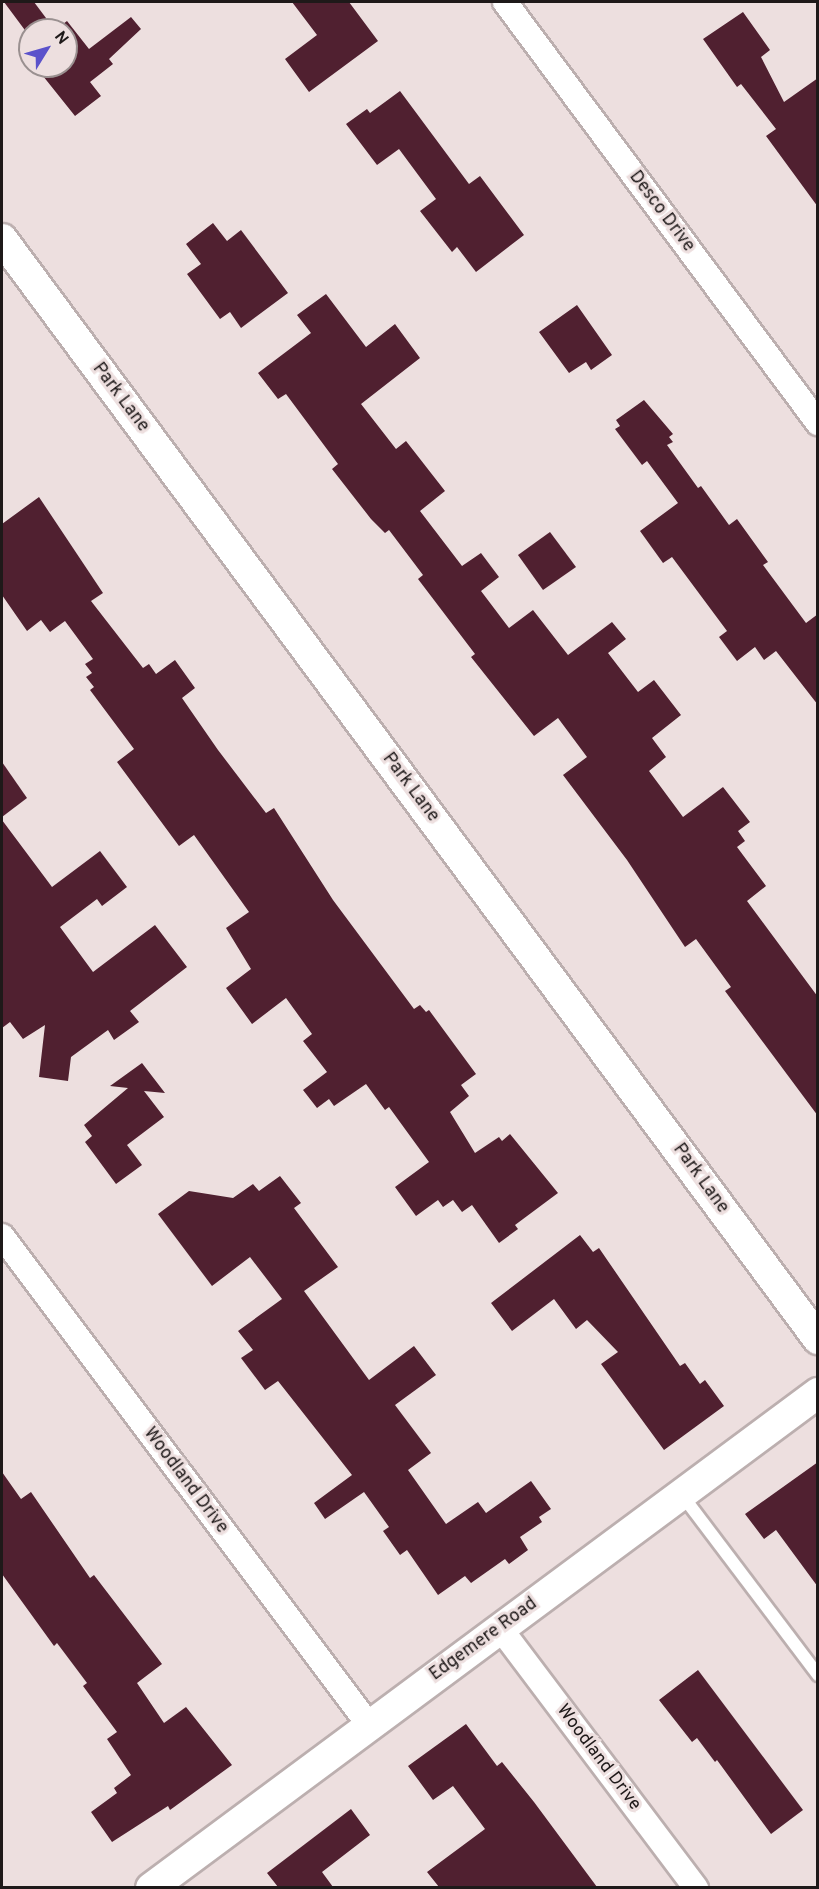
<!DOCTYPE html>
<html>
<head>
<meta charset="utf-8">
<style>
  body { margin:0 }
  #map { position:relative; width:819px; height:1889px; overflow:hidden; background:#eddfdf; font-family:Overpass,sans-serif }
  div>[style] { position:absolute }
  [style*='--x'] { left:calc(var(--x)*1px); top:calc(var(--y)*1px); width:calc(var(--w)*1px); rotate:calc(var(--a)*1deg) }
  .building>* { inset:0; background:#502030 }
  .roads { filter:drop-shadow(2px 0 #bcafaf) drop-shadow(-2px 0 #bcafaf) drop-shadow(0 2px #bcafaf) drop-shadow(0 -2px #bcafaf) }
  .service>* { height:12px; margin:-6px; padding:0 6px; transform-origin:6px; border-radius:6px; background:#fff }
  .minor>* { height:24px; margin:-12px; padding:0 12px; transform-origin:12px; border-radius:12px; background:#fff }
  .tertiary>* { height:30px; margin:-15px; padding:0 15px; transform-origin:15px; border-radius:15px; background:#fff }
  span { translate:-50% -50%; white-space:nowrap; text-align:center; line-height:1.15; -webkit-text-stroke:6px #eddfdf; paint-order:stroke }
  .street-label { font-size:18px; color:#1e1919 }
  .frame { position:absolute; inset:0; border:3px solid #1e1919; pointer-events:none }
  .north { position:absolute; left:18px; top:18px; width:60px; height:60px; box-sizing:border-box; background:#eddfdf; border:2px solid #9a9090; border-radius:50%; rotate:53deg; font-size:16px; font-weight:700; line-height:24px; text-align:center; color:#1e1919 }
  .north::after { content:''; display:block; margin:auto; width:21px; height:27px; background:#5b52cb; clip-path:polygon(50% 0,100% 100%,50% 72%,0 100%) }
</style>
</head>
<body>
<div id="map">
  <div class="building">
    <div style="clip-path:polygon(4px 2px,34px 2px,55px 30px,67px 21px,89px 49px,131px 17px,141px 29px,109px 59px,113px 64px,90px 82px,101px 96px,75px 116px,35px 66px,66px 66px,66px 30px,30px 30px,30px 37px)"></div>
    <div style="clip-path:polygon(292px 2px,349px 2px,378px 41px,309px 92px,285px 59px,317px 35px)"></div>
    <div style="clip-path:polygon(743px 12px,770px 50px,761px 57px,784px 102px,818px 78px,818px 207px,766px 136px,776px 129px,741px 84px,737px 87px,703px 39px)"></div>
    <div style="clip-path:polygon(400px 91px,469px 184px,480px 176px,524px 235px,476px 272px,457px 247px,452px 252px,420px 211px,436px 199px,399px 149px,377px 165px,346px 124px,367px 109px,370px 113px)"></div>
    <div style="clip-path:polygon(213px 223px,227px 241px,241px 230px,288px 293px,241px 328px,230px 312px,220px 319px,187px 274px,201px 264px,186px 244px)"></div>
    <div style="clip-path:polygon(326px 294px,366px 347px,395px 324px,420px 358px,361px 404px,396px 449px,406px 441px,445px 491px,420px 511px,462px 566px,481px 553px,499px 577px,481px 591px,509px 628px,533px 610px,568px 655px,612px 622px,626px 639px,608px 653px,638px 692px,654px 680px,681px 715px,652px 738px,666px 757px,649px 771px,683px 817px,723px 787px,750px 822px,738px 831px,745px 841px,737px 847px,766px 886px,747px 901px,818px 997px,818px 1116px,725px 991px,731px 987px,696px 939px,685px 947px,627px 860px,563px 775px,587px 757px,558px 718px,534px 736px,471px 657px,475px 654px,418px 579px,423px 575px,389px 530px,385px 533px,371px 519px,332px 469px,338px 464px,286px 394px,278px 399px,258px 373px,311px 333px,297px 315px)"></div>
    <div style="clip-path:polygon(577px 305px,612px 355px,591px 370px,586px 362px,569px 373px,539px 332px)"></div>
    <div style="clip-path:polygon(644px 400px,673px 434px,669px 437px,673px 442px,667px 445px,698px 488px,701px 486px,729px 525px,737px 519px,768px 562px,763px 565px,806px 623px,818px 614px,818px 705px,776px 651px,764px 660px,755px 647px,737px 661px,719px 637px,727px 631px,672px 557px,663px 563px,640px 531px,678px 503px,647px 461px,642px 465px,615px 429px,620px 426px,616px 420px)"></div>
    <div style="clip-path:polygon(39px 497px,103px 593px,91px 601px,143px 668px,149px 664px,156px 674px,175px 660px,195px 688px,182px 698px,218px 750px,266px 813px,274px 808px,333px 900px,414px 1009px,420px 1005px,426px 1012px,429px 1010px,476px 1074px,461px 1085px,469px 1096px,450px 1112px,475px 1153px,499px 1137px,502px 1141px,510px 1134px,558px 1193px,515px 1225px,518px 1229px,499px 1243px,472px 1205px,462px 1212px,453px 1200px,443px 1207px,438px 1200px,416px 1216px,395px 1187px,429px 1162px,389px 1107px,385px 1110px,366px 1084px,334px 1106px,329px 1099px,317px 1108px,303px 1090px,327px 1072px,303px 1041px,312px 1034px,286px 998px,252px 1024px,226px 988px,251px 969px,226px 928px,249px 912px,194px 835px,179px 846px,117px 762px,134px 749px,90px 690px,94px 687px,86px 677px,92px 673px,85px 664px,93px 659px,65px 621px,50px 632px,41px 620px,27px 631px,2px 595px,2px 524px)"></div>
    <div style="clip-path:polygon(550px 532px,576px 567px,543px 590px,518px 555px)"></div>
    <div style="clip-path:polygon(2px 762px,27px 798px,2px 817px)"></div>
    <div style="clip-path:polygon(2px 820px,52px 887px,100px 851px,127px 887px,102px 906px,97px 899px,60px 927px,93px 972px,155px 925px,187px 967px,130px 1011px,139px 1022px,114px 1040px,108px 1030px,71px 1057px,68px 1081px,39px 1077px,45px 1025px,23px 1039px,10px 1022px,2px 1028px)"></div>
    <div style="clip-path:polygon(142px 1063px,165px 1093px,144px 1091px,164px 1117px,127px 1145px,142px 1165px,116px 1184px,85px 1142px,92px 1136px,84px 1125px,128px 1088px,110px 1086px)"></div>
    <div style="clip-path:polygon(280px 1176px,301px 1203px,294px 1208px,338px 1267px,304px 1291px,369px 1380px,414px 1346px,436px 1375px,395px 1405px,431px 1453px,408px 1470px,446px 1524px,478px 1502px,486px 1513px,531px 1481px,551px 1509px,539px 1517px,542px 1522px,520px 1537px,528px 1550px,509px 1564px,505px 1559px,471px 1583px,465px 1576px,438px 1595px,407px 1550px,400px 1555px,383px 1531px,389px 1527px,364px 1492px,325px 1519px,314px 1503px,352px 1475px,278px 1381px,265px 1390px,241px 1358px,253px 1350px,238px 1331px,282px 1299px,250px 1257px,212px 1286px,158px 1214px,189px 1191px,233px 1198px,253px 1184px,259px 1191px)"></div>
    <div style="clip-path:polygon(580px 1235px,593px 1252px,599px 1248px,680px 1366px,685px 1363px,700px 1384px,705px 1380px,724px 1406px,664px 1450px,601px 1364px,618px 1352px,587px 1320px,576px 1329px,554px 1299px,512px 1331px,491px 1303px)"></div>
    <div style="clip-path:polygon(818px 1462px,818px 1587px,776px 1530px,764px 1539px,745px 1514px)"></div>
    <div style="clip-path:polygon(2px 1472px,21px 1499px,31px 1492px,90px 1578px,94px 1575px,162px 1664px,137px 1683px,164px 1723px,186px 1707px,232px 1765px,170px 1810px,168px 1806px,112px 1842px,91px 1812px,117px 1793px,114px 1788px,131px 1775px,107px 1739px,117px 1732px,83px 1686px,87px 1683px,57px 1643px,54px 1646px,2px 1574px)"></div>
    <div style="clip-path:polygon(698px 1670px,803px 1810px,771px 1834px,717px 1760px,715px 1762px,697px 1738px,692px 1742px,659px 1700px)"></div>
    <div style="clip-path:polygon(466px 1724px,497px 1766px,502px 1762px,534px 1802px,597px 1887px,439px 1887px,427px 1872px,485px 1829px,453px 1786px,433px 1800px,408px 1766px)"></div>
    <div style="clip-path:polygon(351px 1809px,370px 1835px,322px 1872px,333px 1887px,278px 1887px,267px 1873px)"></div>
  </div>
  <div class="roads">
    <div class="service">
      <div style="--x:682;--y:1495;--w:226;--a:52.9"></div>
    </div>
    <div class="minor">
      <div style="--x:505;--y:2;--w:525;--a:53.37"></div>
      <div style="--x:2;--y:1236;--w:611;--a:53.11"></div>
      <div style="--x:500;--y:1628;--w:326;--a:53"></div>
    </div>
    <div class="tertiary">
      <div style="--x:2;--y:239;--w:1370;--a:53.43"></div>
      <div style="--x:151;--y:1888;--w:831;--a:-36.58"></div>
    </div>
  </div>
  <div class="street-label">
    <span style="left:661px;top:212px;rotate:53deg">Desco Drive</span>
    <span style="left:120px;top:398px;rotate:53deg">Park Lane</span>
    <span style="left:410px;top:788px;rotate:53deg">Park Lane</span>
    <span style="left:700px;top:1179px;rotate:54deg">Park Lane</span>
    <span style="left:185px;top:1481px;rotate:53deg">Woodland Drive</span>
    <span style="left:484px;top:1640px;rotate:-36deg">Edgemere Road</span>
    <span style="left:598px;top:1758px;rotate:53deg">Woodland Drive</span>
  </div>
  <div class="frame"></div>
  <div class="north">N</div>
</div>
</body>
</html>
